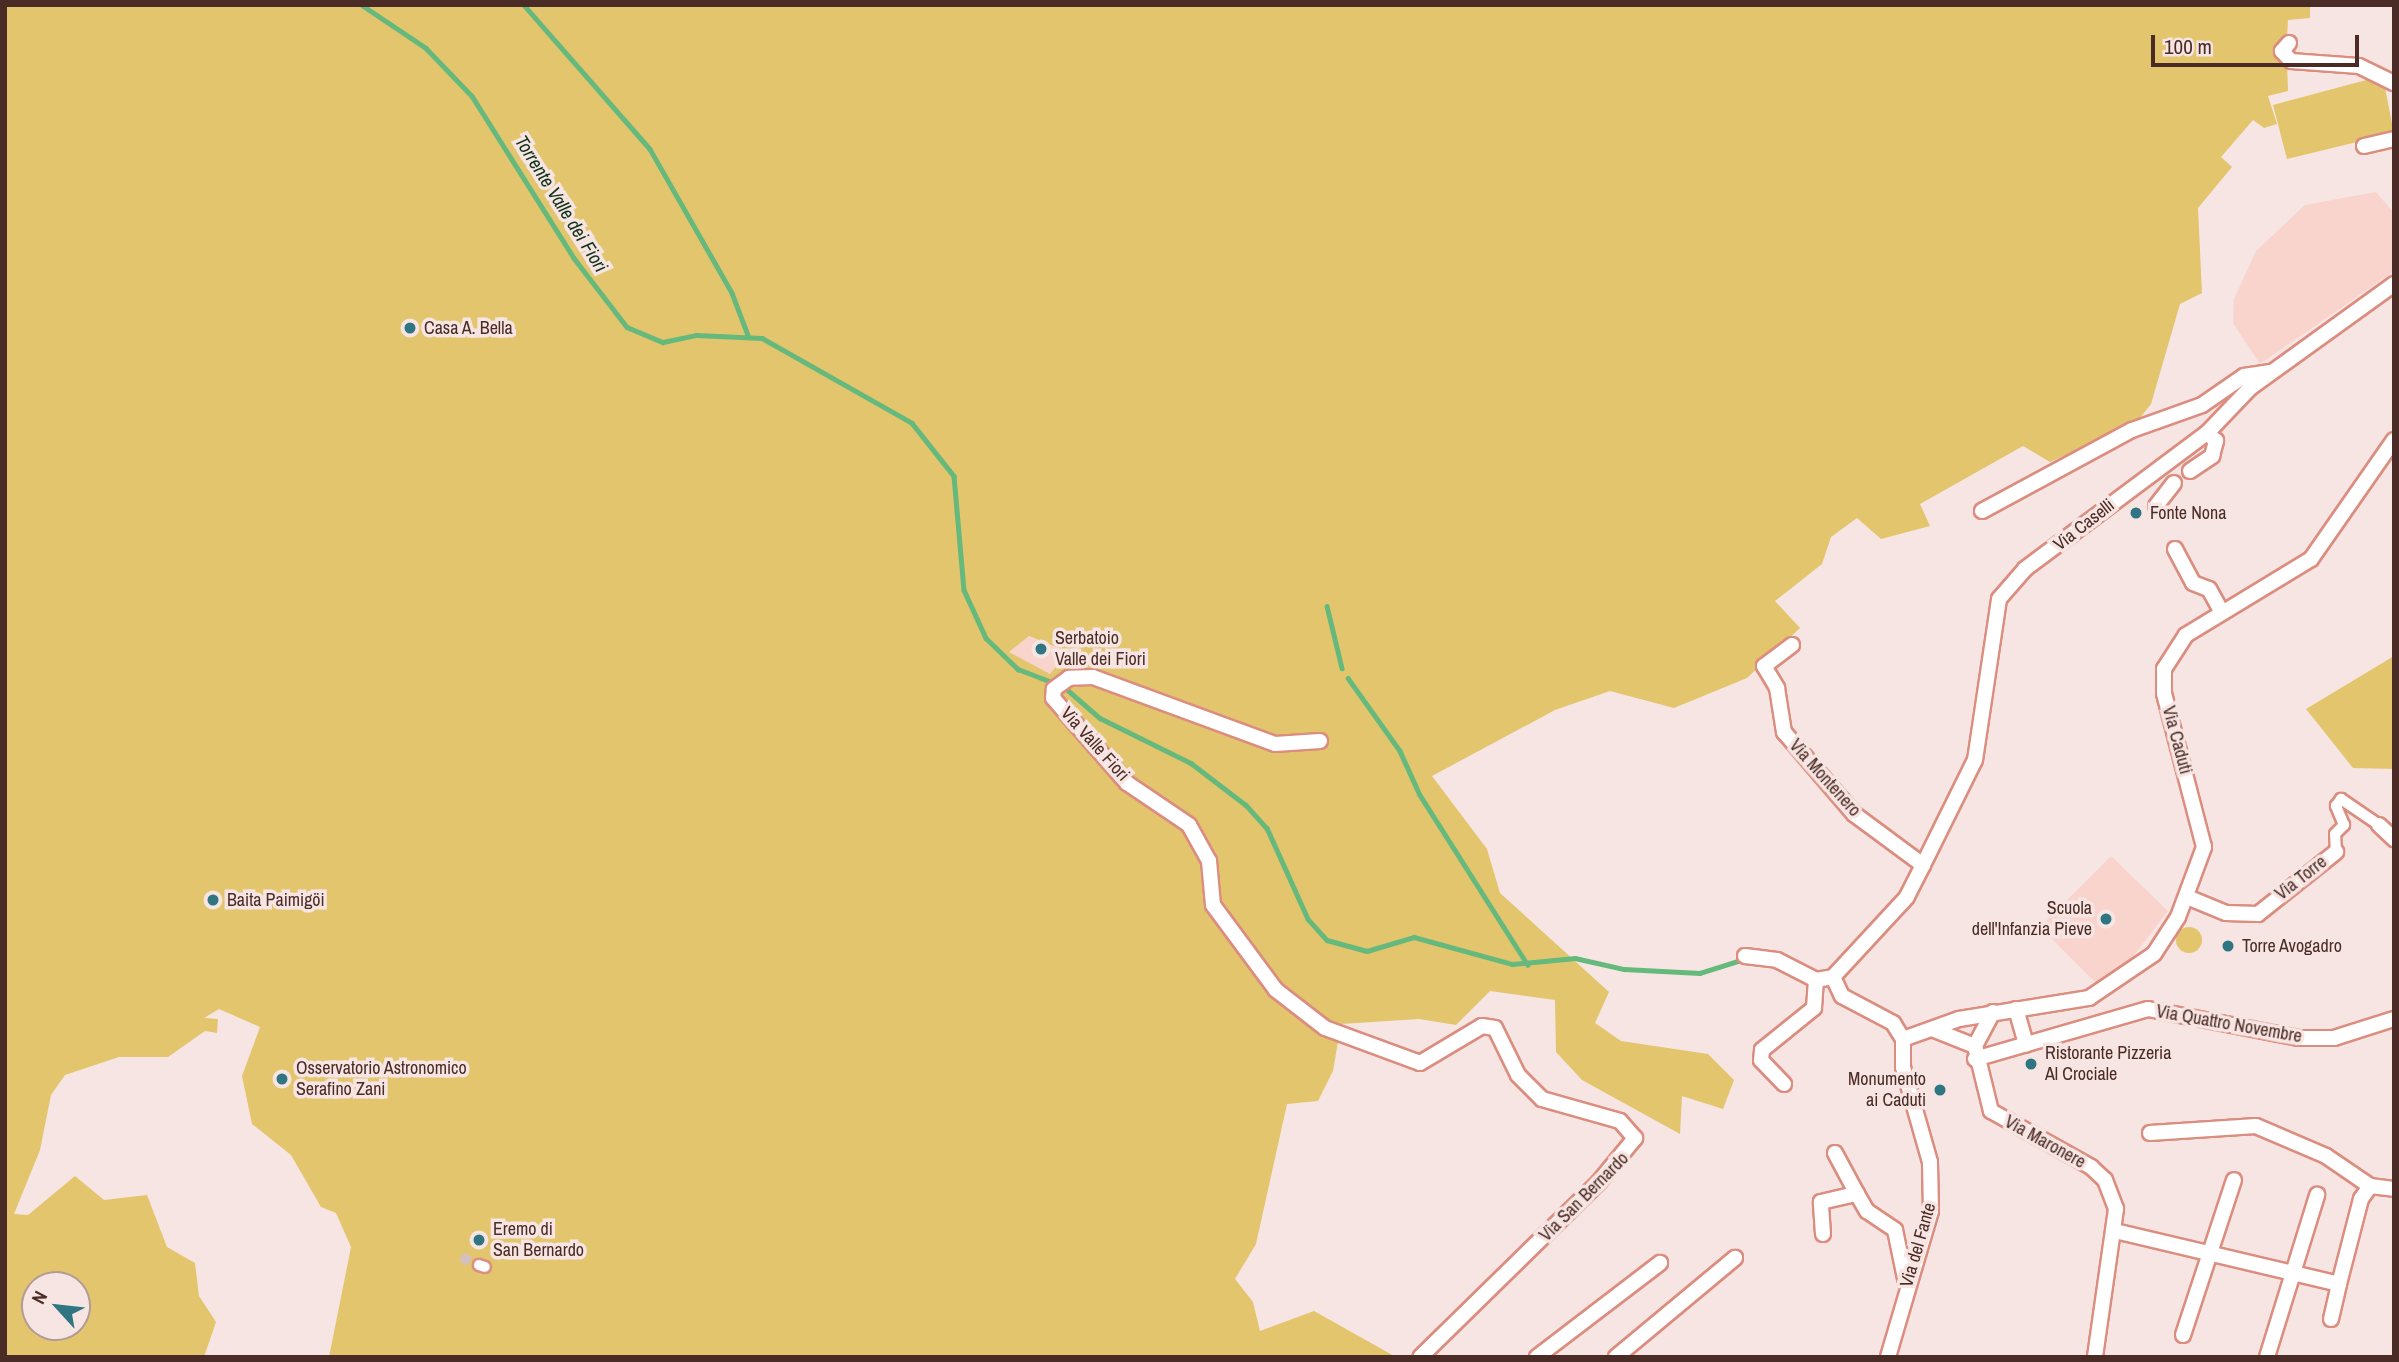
<!DOCTYPE html>
<html>
<head>
<meta charset="utf-8">
<style>
  body { margin:0 }
  #map { position:relative; width:2399px; height:1362px; overflow:hidden; background:#f6e5e2; font-family:"Archivo Narrow",sans-serif }
  div>[style] { position:absolute }
  [style*='--x'] { left:calc(var(--x)*1px); top:calc(var(--y)*1px); width:calc(var(--w)*1px); rotate:calc(var(--a)*1deg) }
  .built>* { inset:0; background:#f9d4cc }
  .green>* { inset:0; background:#e3c56e }
  .round { border-radius:50% }
  .stream>* { height:4.5px; margin:-2.25px; padding:0 2.25px; transform-origin:2.25px; border-radius:2.25px; background:#65b97c }
  .pedestrian-tunnel>* { height:10px; margin-top:-5px; transform-origin:0; background:repeating-linear-gradient(90deg,#d4c0bc 0 10px,transparent 0 15px) }
  .roads { filter:drop-shadow(2px 0 #db8d7f) drop-shadow(-2px 0 #db8d7f) drop-shadow(0 2px #db8d7f) drop-shadow(0 -2px #db8d7f) }
  .pedestrian>* { height:10px; margin:-5px; padding:0 5px; transform-origin:5px; border-radius:5px; background:#fff }
  .minor>* { height:14px; margin:-7px; padding:0 7px; transform-origin:7px; border-radius:7px; background:#fff }
  .dots>* { width:19px; height:19px; translate:-50% -50%; box-sizing:border-box; border:4px solid #f6e5e2; border-radius:50% }
  span { translate:-50% -50%; white-space:nowrap; text-align:center; line-height:1.15; -webkit-text-stroke:7px #f6e5e2; paint-order:stroke }
  .poi-label { font-size:18px; color:#4b2b25 }
  .left { translate:0 -50%; text-align:left }
  .right { translate:-100% -50%; text-align:right }
  .street-label { font-size:18px; color:#4b2b25 }
  .water-label { font-size:19px; color:#0e3219; font-style:italic }
  .frame { position:absolute; inset:0; border:7px solid #4b2b25; pointer-events:none }
  .north { position:absolute; left:21px; top:1271px; width:70px; height:70px; box-sizing:border-box; background:#f6e5e2; border:2px solid #b29b96; border-radius:50%; rotate:297deg; font-size:19px; font-weight:700; line-height:28px; text-align:center; color:#4b2b25 }
  .north::after { content:''; display:block; margin:auto; width:24px; height:32px; background:#2f7582; clip-path:polygon(50% 0,100% 100%,50% 72%,0 100%) }
  .scale { position:absolute; left:2151px; top:35px; width:208px; height:32px; box-sizing:border-box; border:4px solid #4b2b25; border-top:0; padding-left:9px; font-size:21px; line-height:24px; white-space:nowrap; color:#4b2b25; -webkit-text-stroke:5px #f6e5e2; paint-order:stroke }
</style>
</head>
<body>
<div id="map">
  <div class="built">
    <div style="clip-path:polygon(2376px 192px,2394px 213px,2394px 271px,2260px 364px,2233px 323px,2234px 299px,2256px 251px,2305px 205px)"></div>
    <div style="clip-path:polygon(1029px 636px,1068px 653px,1050px 675px,1009px 652px)"></div>
    <div style="clip-path:polygon(2111px 856px,2168px 911px,2128px 963px,2095px 982px,2040px 927px)"></div>
  </div>
  <div class="green">
    <div style="clip-path:polygon(evenodd,5px 5px,2310px 5px,2310px 18px,2288px 20px,2287px 37px,2276px 45px,2287px 62px,2288px 91px,2268px 96px,2277px 124px,2264px 128px,2253px 120px,2221px 157px,2232px 167px,2198px 208px,2202px 293px,2180px 304px,2151px 404px,2136px 423px,2050px 462px,2023px 446px,1920px 504px,1930px 526px,1881px 539px,1857px 518px,1831px 537px,1822px 564px,1775px 601px,1800px 628px,1747px 678px,1674px 708px,1610px 691px,1555px 710px,1432px 776px,1487px 849px,1500px 893px,1609px 992px,1595px 1023px,1621px 1041px,1708px 1054px,1734px 1080px,1723px 1109px,1682px 1096px,1680px 1134px,1582px 1080px,1556px 1052px,1555px 1000px,1490px 991px,1456px 1025px,1419px 1019px,1341px 1024px,1333px 1071px,1318px 1101px,1287px 1104px,1256px 1244px,1235px 1279px,1253px 1302px,1260px 1331px,1314px 1311px,1396px 1357px,329px 1357px,351px 1247px,336px 1213px,321px 1207px,291px 1155px,252px 1124px,242px 1076px,260px 1027px,219px 1009px,204px 1018px,218px 1019px,217px 1033px,205px 1031px,168px 1057px,119px 1057px,65px 1075px,51px 1095px,40px 1150px,14px 1214px,28px 1215px,75px 1176px,104px 1200px,147px 1195px,167px 1247px,195px 1263px,199px 1296px,216px 1322px,204px 1357px,5px 1357px,5px 5px,1029px 636px,1068px 652px,1050px 674px,1009px 652px,1029px 636px,5px 5px,35px 1285px,77px 1285px,77px 1327px,35px 1327px,35px 1285px)"></div>
    <div style="clip-path:polygon(2370px 79px,2385px 88px,2394px 133px,2287px 159px,2273px 105px)"></div>
    <div style="clip-path:polygon(2394px 656px,2394px 769px,2353px 768px,2306px 709px)"></div>
    <div class="round" style="left:2176px;top:927px;width:26px;height:26px"></div>
  </div>
  <div class="stream">
    <div style="--x:362;--y:5;--w:77;--a:33.9"></div>
    <div style="--x:426;--y:48;--w:66;--a:46.2"></div>
    <div style="--x:472;--y:96;--w:191;--a:57.8"></div>
    <div style="--x:574;--y:258;--w:87;--a:52.5"></div>
    <div style="--x:627;--y:327;--w:39;--a:23"></div>
    <div style="--x:663;--y:342;--w:34;--a:-12"></div>
    <div style="--x:696;--y:335;--w:66;--a:2.6"></div>
    <div style="--x:762;--y:338;--w:172;--a:29.5"></div>
    <div style="--x:912;--y:423;--w:68;--a:51.6"></div>
    <div style="--x:954;--y:476;--w:114;--a:85"></div>
    <div style="--x:964;--y:590;--w:53;--a:65.4"></div>
    <div style="--x:986;--y:638;--w:45;--a:44.1"></div>
    <div style="--x:1018;--y:669;--w:40;--a:21"></div>
    <div style="--x:524;--y:5;--w:191;--a:48.8"></div>
    <div style="--x:650;--y:149;--w:166;--a:60.3"></div>
    <div style="--x:732;--y:293;--w:45;--a:69.1"></div>
    <div style="--x:1327;--y:606;--w:64;--a:76.4"></div>
    <div style="--x:1348;--y:678;--w:90;--a:54.5"></div>
    <div style="--x:1400;--y:751;--w:48;--a:65.6"></div>
    <div style="--x:1420;--y:795;--w:201;--a:57.6"></div>
    <div style="--x:1063;--y:686;--w:49;--a:40.9"></div>
    <div style="--x:1100;--y:718;--w:102;--a:26.3"></div>
    <div style="--x:1191;--y:763;--w:69;--a:37.4"></div>
    <div style="--x:1246;--y:805;--w:31;--a:48"></div>
    <div style="--x:1267;--y:828;--w:100;--a:65.7"></div>
    <div style="--x:1308;--y:919;--w:28;--a:48"></div>
    <div style="--x:1327;--y:940;--w:41;--a:15.4"></div>
    <div style="--x:1367;--y:951;--w:49;--a:-16.6"></div>
    <div style="--x:1414;--y:937;--w:102;--a:15.4"></div>
    <div style="--x:1512;--y:964;--w:63;--a:-5.4"></div>
    <div style="--x:1575;--y:958;--w:50;--a:12.7"></div>
    <div style="--x:1624;--y:969;--w:76;--a:3"></div>
    <div style="--x:1700;--y:973;--w:43;--a:-17.6"></div>
  </div>
  <div class="pedestrian-tunnel">
    <div style="--x:461;--y:1257;--w:20;--a:24"></div>
  </div>
  <div class="roads">
    <div class="pedestrian">
      <div style="--x:2336;--y:852;--w:18;--a:-93"></div>
      <div style="--x:2335;--y:834;--w:13;--a:-45"></div>
      <div style="--x:2344;--y:825;--w:21;--a:-113"></div>
      <div style="--x:2336;--y:806;--w:9;--a:-54"></div>
      <div style="--x:2341;--y:799;--w:46;--a:34.4"></div>
      <div style="--x:479;--y:1265;--w:6;--a:18"></div>
    </div>
    <div class="minor">
      <div style="--x:2289;--y:43;--w:11;--a:131"></div>
      <div style="--x:2282;--y:51;--w:13;--a:48"></div>
      <div style="--x:2291;--y:61;--w:68;--a:4.2"></div>
      <div style="--x:2359;--y:66;--w:39;--a:26"></div>
      <div style="--x:2364;--y:146;--w:31;--a:-13"></div>
      <div style="--x:2190;--y:471;--w:27;--a:-34"></div>
      <div style="--x:2212;--y:456;--w:16;--a:-75"></div>
      <div style="--x:2216;--y:441;--w:12;--a:-138"></div>
      <div style="--x:2156;--y:506;--w:29;--a:-52"></div>
      <div style="--x:1982;--y:511;--w:170;--a:-28.4"></div>
      <div style="--x:2132;--y:430;--w:74;--a:-19.7"></div>
      <div style="--x:2202;--y:405;--w:51;--a:-34.6"></div>
      <div style="--x:2244;--y:376;--w:25;--a:-9"></div>
      <div style="--x:2175;--y:549;--w:38;--a:62"></div>
      <div style="--x:2193;--y:583;--w:17;--a:21"></div>
      <div style="--x:2209;--y:589;--w:26;--a:61"></div>
      <div style="--x:1792;--y:645;--w:35;--a:143"></div>
      <div style="--x:1764;--y:666;--w:26;--a:59"></div>
      <div style="--x:1777;--y:688;--w:45;--a:81"></div>
      <div style="--x:1784;--y:732;--w:108;--a:49.5"></div>
      <div style="--x:1854;--y:814;--w:86;--a:36.5"></div>
      <div style="--x:1923;--y:865;--w:36;--a:117"></div>
      <div style="--x:1907;--y:897;--w:109;--a:132.8"></div>
      <div style="--x:1320;--y:741;--w:45;--a:176.2"></div>
      <div style="--x:1275;--y:744;--w:194;--a:-159.8"></div>
      <div style="--x:1093;--y:677;--w:24;--a:178"></div>
      <div style="--x:1069;--y:678;--w:19;--a:144"></div>
      <div style="--x:1054;--y:689;--w:9;--a:96"></div>
      <div style="--x:1053;--y:698;--w:113;--a:49"></div>
      <div style="--x:1127;--y:783;--w:75;--a:34.1"></div>
      <div style="--x:1189;--y:825;--w:41;--a:60.9"></div>
      <div style="--x:1209;--y:861;--w:44;--a:84.8"></div>
      <div style="--x:1213;--y:905;--w:106;--a:53.5"></div>
      <div style="--x:1276;--y:990;--w:62;--a:37.8"></div>
      <div style="--x:1325;--y:1028;--w:101;--a:20.2"></div>
      <div style="--x:1420;--y:1063;--w:72;--a:-30.8"></div>
      <div style="--x:1482;--y:1026;--w:13;--a:9"></div>
      <div style="--x:1495;--y:1028;--w:52;--a:63.9"></div>
      <div style="--x:1518;--y:1075;--w:34;--a:45"></div>
      <div style="--x:1542;--y:1099;--w:81;--a:15.8"></div>
      <div style="--x:1620;--y:1121;--w:23;--a:49"></div>
      <div style="--x:1635;--y:1138;--w:57;--a:129.3"></div>
      <div style="--x:1599;--y:1182;--w:250;--a:135.6"></div>
      <div style="--x:2379;--y:825;--w:21;--a:43"></div>
      <div style="--x:1923;--y:865;--w:117;--a:-63.7"></div>
      <div style="--x:1975;--y:760;--w:163;--a:-81.5"></div>
      <div style="--x:1999;--y:599;--w:40;--a:-49"></div>
      <div style="--x:2025;--y:569;--w:227;--a:-36.8"></div>
      <div style="--x:2207;--y:433;--w:62;--a:-46.3"></div>
      <div style="--x:2250;--y:388;--w:178;--a:-35.8"></div>
      <div style="--x:2187;--y:897;--w:42;--a:22.3"></div>
      <div style="--x:2226;--y:913;--w:32;--a:2"></div>
      <div style="--x:2258;--y:914;--w:100;--a:-38.5"></div>
      <div style="--x:1745;--y:956;--w:32;--a:7"></div>
      <div style="--x:1777;--y:960;--w:44;--a:27.1"></div>
      <div style="--x:1816;--y:980;--w:17;--a:-10"></div>
      <div style="--x:1833;--y:977;--w:21;--a:65"></div>
      <div style="--x:1842;--y:996;--w:58;--a:27.9"></div>
      <div style="--x:1893;--y:1023;--w:19;--a:58"></div>
      <div style="--x:2016;--y:1009;--w:37;--a:74"></div>
      <div style="--x:1993;--y:1012;--w:38;--a:118"></div>
      <div style="--x:1975;--y:1046;--w:67;--a:76.2"></div>
      <div style="--x:1991;--y:1111;--w:115;--a:29.2"></div>
      <div style="--x:2091;--y:1167;--w:19;--a:43"></div>
      <div style="--x:2105;--y:1180;--w:31;--a:69"></div>
      <div style="--x:2116;--y:1209;--w:149;--a:98.1"></div>
      <div style="--x:1932;--y:1029;--w:46;--a:21.6"></div>
      <div style="--x:1903;--y:1039;--w:59;--a:-19.7"></div>
      <div style="--x:1959;--y:1019;--w:132;--a:-9.2"></div>
      <div style="--x:2089;--y:998;--w:78;--a:-34.1"></div>
      <div style="--x:2154;--y:954;--w:44;--a:-57"></div>
      <div style="--x:2178;--y:917;--w:75;--a:-69.6"></div>
      <div style="--x:2204;--y:847;--w:159;--a:-104.6"></div>
      <div style="--x:2164;--y:693;--w:24;--a:-90"></div>
      <div style="--x:2164;--y:669;--w:40;--a:-57.1"></div>
      <div style="--x:2186;--y:635;--w:146;--a:-31.3"></div>
      <div style="--x:2311;--y:559;--w:145;--a:-55.1"></div>
      <div style="--x:1975;--y:1059;--w:180;--a:-16.1"></div>
      <div style="--x:2148;--y:1009;--w:153;--a:10.9"></div>
      <div style="--x:2298;--y:1038;--w:36;--a:0"></div>
      <div style="--x:2334;--y:1038;--w:63;--a:-17.6"></div>
      <div style="--x:1784;--y:1084;--w:33;--a:-134"></div>
      <div style="--x:1761;--y:1060;--w:10;--a:-84"></div>
      <div style="--x:1762;--y:1050;--w:67;--a:-38.9"></div>
      <div style="--x:1814;--y:1008;--w:28;--a:-86"></div>
      <div style="--x:2150;--y:1133;--w:106;--a:-3.8"></div>
      <div style="--x:2256;--y:1126;--w:76;--a:23.2"></div>
      <div style="--x:2326;--y:1156;--w:53;--a:34.3"></div>
      <div style="--x:1835;--y:1153;--w:47;--a:61.8"></div>
      <div style="--x:2115;--y:1231;--w:230;--a:13.3"></div>
      <div style="--x:2339;--y:1284;--w:88;--a:-75.5"></div>
      <div style="--x:2361;--y:1199;--w:16;--a:-55"></div>
      <div style="--x:2370;--y:1186;--w:24;--a:7"></div>
      <div style="--x:1823;--y:1234;--w:32;--a:-94"></div>
      <div style="--x:1821;--y:1202;--w:37;--a:-13"></div>
      <div style="--x:1857;--y:1194;--w:20;--a:60"></div>
      <div style="--x:1867;--y:1211;--w:34;--a:34"></div>
      <div style="--x:1895;--y:1230;--w:54;--a:78.3"></div>
      <div style="--x:2331;--y:1319;--w:36;--a:-77"></div>
      <div style="--x:2183;--y:1335;--w:163;--a:-71.8"></div>
      <div style="--x:1537;--y:1357;--w:155;--a:-37.4"></div>
      <div style="--x:1616;--y:1357;--w:155;--a:-39.8"></div>
      <div style="--x:1888;--y:1357;--w:152;--a:-73.6"></div>
      <div style="--x:1931;--y:1211;--w:49;--a:-91.2"></div>
      <div style="--x:1930;--y:1162;--w:99;--a:-105.9"></div>
      <div style="--x:1903;--y:1067;--w:28;--a:-90"></div>
      <div style="--x:2267;--y:1357;--w:170;--a:-72.8"></div>
    </div>
  </div>
  <div class="dots">
    <div style="left:410px;top:328px;background:#2f7582"></div>
    <div style="left:2136px;top:513px;background:#2f7582"></div>
    <div style="left:1041px;top:649px;background:#2f7582"></div>
    <div style="left:213px;top:900px;background:#2f7582"></div>
    <div style="left:2106px;top:919px;background:#2f7582"></div>
    <div style="left:2228px;top:946px;background:#2f7582"></div>
    <div style="left:2031px;top:1064px;background:#2f7582"></div>
    <div style="left:282px;top:1079px;background:#2f7582"></div>
    <div style="left:1940px;top:1090px;background:#2f7582"></div>
    <div style="left:479px;top:1240px;background:#2f7582"></div>
  </div>
  <div class="poi-label">
    <span class="left" style="left:424px;top:328px">Casa A. Bella</span>
    <span class="left" style="left:2150px;top:513px">Fonte Nona</span>
    <span class="left" style="left:1055px;top:649px">Serbatoio<br>Valle dei Fiori</span>
    <span class="left" style="left:227px;top:900px">Baita Paimigöi</span>
    <span class="right" style="left:2092px;top:919px">Scuola<br>dell'Infanzia Pieve</span>
    <span class="left" style="left:2242px;top:946px">Torre Avogadro</span>
    <span class="left" style="left:2045px;top:1064px">Ristorante Pizzeria<br>Al Crociale</span>
    <span class="left" style="left:296px;top:1079px">Osservatorio Astronomico<br>Serafino Zani</span>
    <span class="right" style="left:1926px;top:1090px">Monumento<br>ai Caduti</span>
    <span class="left" style="left:493px;top:1240px">Eremo di<br>San Bernardo</span>
  </div>
  <div class="street-label">
    <span style="left:2084px;top:525px;rotate:-38deg">Via Caselli</span>
    <span style="left:2177px;top:740px;rotate:75deg">Via Caduti</span>
    <span style="left:1095px;top:744px;rotate:48deg">Via Valle Fiori</span>
    <span style="left:1825px;top:778px;rotate:48deg">Via Montenero</span>
    <span style="left:2301px;top:878px;rotate:-38deg">Via Torre</span>
    <span style="left:2229px;top:1024px;rotate:10deg">Via Quattro Novembre</span>
    <span style="left:2045px;top:1142px;rotate:29deg">Via Maronere</span>
    <span style="left:1584px;top:1197px;rotate:-45deg">Via San Bernardo</span>
    <span style="left:1918px;top:1245px;rotate:-74deg">Via del Fante</span>
  </div>
  <div class="water-label">
    <span style="left:561px;top:204px;rotate:58deg">Torrente Valle dei Fiori</span>
  </div>
  <div class="frame"></div>
  <div class="north">N</div>
  <div class="scale">100 m</div>
</div>
</body>
</html>
